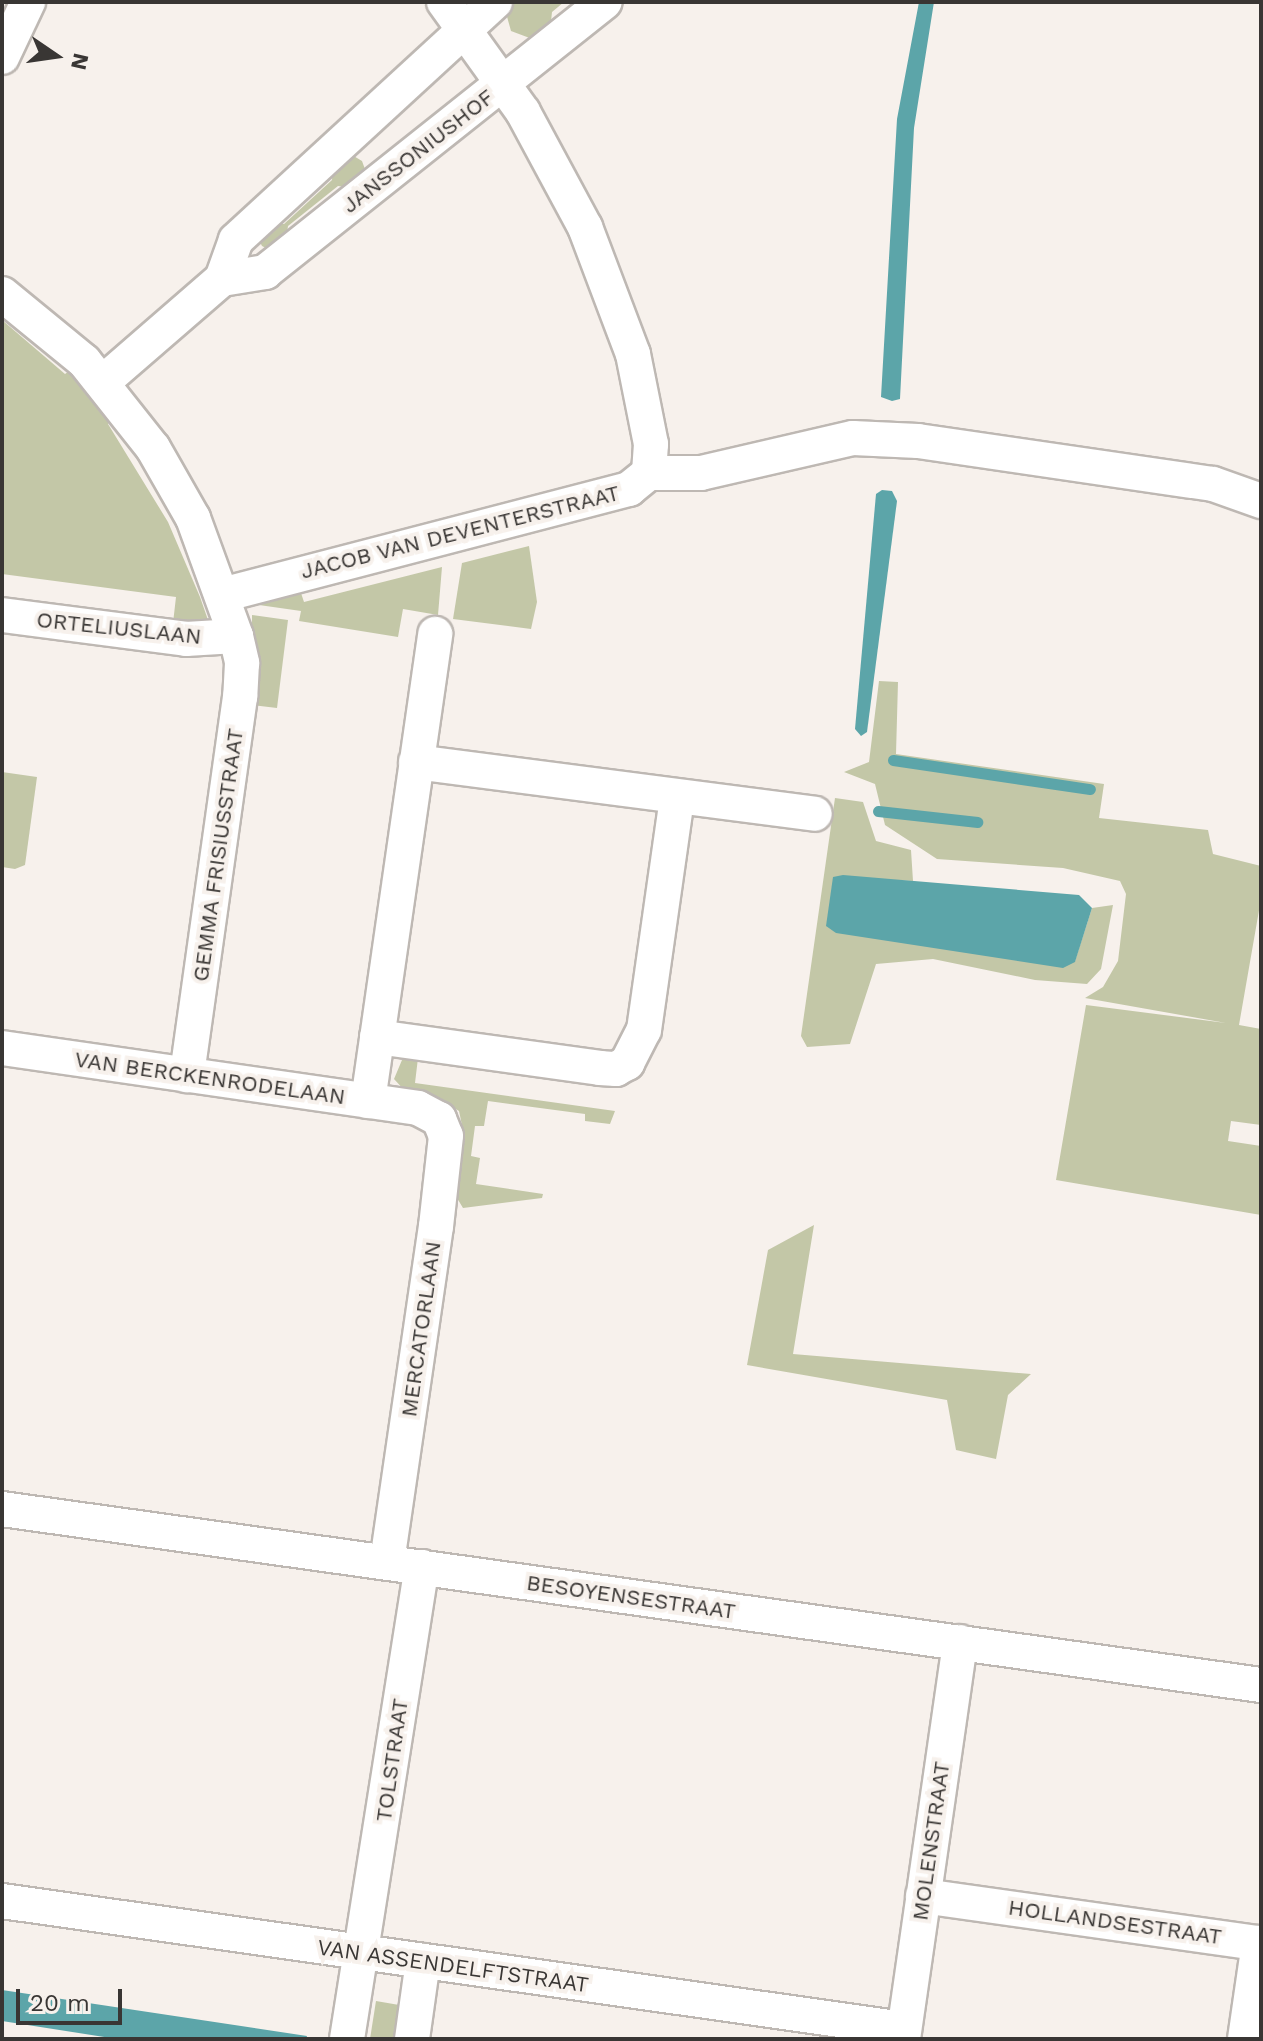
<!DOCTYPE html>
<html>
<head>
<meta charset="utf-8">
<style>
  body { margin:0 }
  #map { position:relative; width:1263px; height:2041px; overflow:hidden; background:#f7f1ec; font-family:"Work Sans",sans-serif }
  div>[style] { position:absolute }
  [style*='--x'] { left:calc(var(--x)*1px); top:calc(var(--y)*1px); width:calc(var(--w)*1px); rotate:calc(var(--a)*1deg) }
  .green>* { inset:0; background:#c3c7a7 }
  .water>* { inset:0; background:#5ca5a9 }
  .stream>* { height:11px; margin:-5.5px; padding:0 5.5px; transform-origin:5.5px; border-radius:5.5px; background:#5ca5a9 }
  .roads { filter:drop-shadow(2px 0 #beb8b3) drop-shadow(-2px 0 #beb8b3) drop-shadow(0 2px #beb8b3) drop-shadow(0 -2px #beb8b3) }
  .street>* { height:34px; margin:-17px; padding:0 17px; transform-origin:17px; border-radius:17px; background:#fff }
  span { translate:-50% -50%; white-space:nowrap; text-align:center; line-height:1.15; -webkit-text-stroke:8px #f7f1ec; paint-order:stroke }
  .street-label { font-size:22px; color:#393634 }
  .frame { position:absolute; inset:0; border:4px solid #393634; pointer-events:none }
  .north { position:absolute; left:16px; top:16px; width:80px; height:80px; -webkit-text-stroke:6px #f7f1ec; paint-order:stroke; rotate:103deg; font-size:22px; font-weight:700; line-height:32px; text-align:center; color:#393634 }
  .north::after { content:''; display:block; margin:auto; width:28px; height:36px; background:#393634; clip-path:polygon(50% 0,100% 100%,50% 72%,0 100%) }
  .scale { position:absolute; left:16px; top:1989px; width:106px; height:36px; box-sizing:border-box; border:4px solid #393634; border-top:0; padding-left:10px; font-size:24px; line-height:28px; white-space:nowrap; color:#393634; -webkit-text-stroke:6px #f7f1ec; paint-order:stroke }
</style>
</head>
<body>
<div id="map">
  <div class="green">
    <div style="clip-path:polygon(510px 2px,564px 2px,552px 12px,550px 31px,535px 40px,511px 31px,506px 13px)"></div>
    <div style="clip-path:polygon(352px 155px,362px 161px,366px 172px,352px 188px,338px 186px,288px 226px,286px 240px,268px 249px,262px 246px,259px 240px,271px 224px,284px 224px,332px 180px,333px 166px)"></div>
    <div style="clip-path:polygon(2px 320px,65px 374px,73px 368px,115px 416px,108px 424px,168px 522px,200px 597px,208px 620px,203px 624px,173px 623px,176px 597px,2px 574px)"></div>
    <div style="clip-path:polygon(529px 546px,537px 602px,531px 629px,453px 619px,462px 563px)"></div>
    <div style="clip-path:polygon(442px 567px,438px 615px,403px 609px,398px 637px,299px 621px,301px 611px,259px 605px,273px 595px,300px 590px,304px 602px)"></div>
    <div style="clip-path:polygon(252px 615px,288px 620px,277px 708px,252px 705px)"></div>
    <div style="clip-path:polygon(879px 681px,898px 682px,896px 754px,1104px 784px,1099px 818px,1208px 830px,1213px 854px,1261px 866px,1261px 899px,1239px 1025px,1261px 1029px,1261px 1125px,1231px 1121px,1228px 1141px,1261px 1146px,1261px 1215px,1056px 1180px,1086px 1005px,1226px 1023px,1085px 998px,1103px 987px,1118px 961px,1126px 894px,1120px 881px,1063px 868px,937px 859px,885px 825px,875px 784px,844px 772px,869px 762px)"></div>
    <div style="clip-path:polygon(2px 772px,37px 777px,25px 865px,15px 869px,2px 867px)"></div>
    <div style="clip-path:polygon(835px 798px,863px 802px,876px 841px,911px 850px,913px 881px,834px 877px,1075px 961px,1092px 908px,1113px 905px,1101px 969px,1087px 984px,1035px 980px,933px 959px,876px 964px,850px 1044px,807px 1047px,801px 1036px)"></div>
    <div style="clip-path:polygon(418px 1058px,415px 1083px,615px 1111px,610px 1124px,585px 1121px,585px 1114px,488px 1101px,484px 1126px,475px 1126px,471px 1156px,480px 1158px,476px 1184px,543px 1194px,542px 1198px,463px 1208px,454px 1193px,463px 1130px,459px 1111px,436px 1097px,406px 1092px,394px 1079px,402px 1060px)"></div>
    <div style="clip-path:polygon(814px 1225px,793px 1354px,1031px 1374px,1008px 1395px,996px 1459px,956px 1450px,947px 1400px,747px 1365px,768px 1250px)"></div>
    <div style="clip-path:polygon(376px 2001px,405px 2006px,400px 2039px,370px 2039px)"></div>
  </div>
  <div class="water">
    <div style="clip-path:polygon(919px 2px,934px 2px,914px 128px,900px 399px,892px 401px,881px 397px,897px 119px)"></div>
    <div style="clip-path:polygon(882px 490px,892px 491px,897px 501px,867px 732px,861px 736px,855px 729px,876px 494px)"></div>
    <div style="clip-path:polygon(843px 875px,1079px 895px,1092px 908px,1075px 962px,1063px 968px,836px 933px,826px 926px,833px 877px)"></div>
    <div style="clip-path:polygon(2px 1990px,307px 2036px,306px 2039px,117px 2039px,2px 2021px)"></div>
  </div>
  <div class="stream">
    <div style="--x:893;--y:760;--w:199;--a:8.4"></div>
    <div style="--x:878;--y:811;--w:100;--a:6.3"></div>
  </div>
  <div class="roads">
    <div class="street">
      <div style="--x:444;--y:2;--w:135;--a:54.3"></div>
      <div style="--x:523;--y:112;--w:131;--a:61.7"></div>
      <div style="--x:585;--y:227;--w:136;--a:69.3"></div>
      <div style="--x:633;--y:354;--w:92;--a:78.7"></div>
      <div style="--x:651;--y:444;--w:29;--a:94"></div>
      <div style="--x:2;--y:57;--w:61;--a:-64.7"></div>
      <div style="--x:222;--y:279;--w:44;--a:-9.2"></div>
      <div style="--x:265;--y:272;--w:434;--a:-38.5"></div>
      <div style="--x:2;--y:294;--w:106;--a:39.3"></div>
      <div style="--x:84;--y:361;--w:111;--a:51.6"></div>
      <div style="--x:153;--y:448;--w:81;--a:60.3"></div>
      <div style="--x:193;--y:518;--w:126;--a:70"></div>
      <div style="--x:236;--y:636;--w:28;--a:77"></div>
      <div style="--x:242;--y:663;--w:34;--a:93"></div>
      <div style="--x:240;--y:697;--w:382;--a:98"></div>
      <div style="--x:103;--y:382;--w:157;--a:-40.9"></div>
      <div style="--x:222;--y:279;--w:41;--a:-70.3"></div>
      <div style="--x:236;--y:240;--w:352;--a:-42.6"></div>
      <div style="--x:222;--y:595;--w:421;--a:-14.6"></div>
      <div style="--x:629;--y:489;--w:26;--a:-39"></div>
      <div style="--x:649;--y:473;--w:52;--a:0"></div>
      <div style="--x:701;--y:473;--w:156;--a:-13"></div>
      <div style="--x:853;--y:438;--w:65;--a:2.6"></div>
      <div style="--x:918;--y:441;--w:298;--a:8.3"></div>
      <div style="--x:1213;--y:484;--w:51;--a:19.5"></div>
      <div style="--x:2;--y:615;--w:186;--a:7.4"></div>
      <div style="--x:186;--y:639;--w:50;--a:-3.4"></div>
      <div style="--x:416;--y:762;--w:402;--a:7.4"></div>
      <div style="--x:377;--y:1037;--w:225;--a:7.9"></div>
      <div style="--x:600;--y:1068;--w:16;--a:4"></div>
      <div style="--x:616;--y:1069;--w:13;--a:-29"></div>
      <div style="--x:627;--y:1063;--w:37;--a:-63"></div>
      <div style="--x:644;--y:1030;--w:233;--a:-81.9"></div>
      <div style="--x:2;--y:1048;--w:420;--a:8.2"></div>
      <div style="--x:418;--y:1108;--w:24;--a:28"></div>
      <div style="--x:439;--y:1119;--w:18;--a:68"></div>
      <div style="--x:446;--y:1136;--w:91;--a:96.3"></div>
      <div style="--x:436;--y:1226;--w:340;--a:98.3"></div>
      <div style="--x:368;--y:1101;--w:472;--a:-81.8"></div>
      <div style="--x:2;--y:1509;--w:1271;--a:7.96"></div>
      <div style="--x:923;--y:1896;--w:339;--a:8"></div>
      <div style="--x:1259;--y:1943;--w:97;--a:98.3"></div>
      <div style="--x:2;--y:1901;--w:911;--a:8.08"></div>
      <div style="--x:347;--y:2039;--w:478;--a:-81"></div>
      <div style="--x:412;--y:2039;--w:79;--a:-82"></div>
      <div style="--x:903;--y:2039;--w:401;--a:-81.8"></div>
    </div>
  </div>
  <div class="street-label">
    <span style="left:418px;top:151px;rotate:-38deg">JANSSONIUSHOF</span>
    <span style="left:460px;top:532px;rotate:-14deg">JACOB VAN DEVENTERSTRAAT</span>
    <span style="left:119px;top:628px;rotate:6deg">ORTELIUSLAAN</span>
    <span style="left:218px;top:855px;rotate:-82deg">GEMMA FRISIUSSTRAAT</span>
    <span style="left:210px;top:1078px;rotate:8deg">VAN BERCKENRODELAAN</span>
    <span style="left:421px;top:1329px;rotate:-82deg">MERCATORLAAN</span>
    <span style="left:631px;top:1597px;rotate:8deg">BESOYENSESTRAAT</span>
    <span style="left:392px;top:1760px;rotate:-82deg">TOLSTRAAT</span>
    <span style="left:931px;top:1841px;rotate:-82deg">MOLENSTRAAT</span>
    <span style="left:1115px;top:1922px;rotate:8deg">HOLLANDSESTRAAT</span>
    <span style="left:453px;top:1966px;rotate:8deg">VAN ASSENDELFTSTRAAT</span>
  </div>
  <div class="frame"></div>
  <div class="north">N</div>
  <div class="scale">20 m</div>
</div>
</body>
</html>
